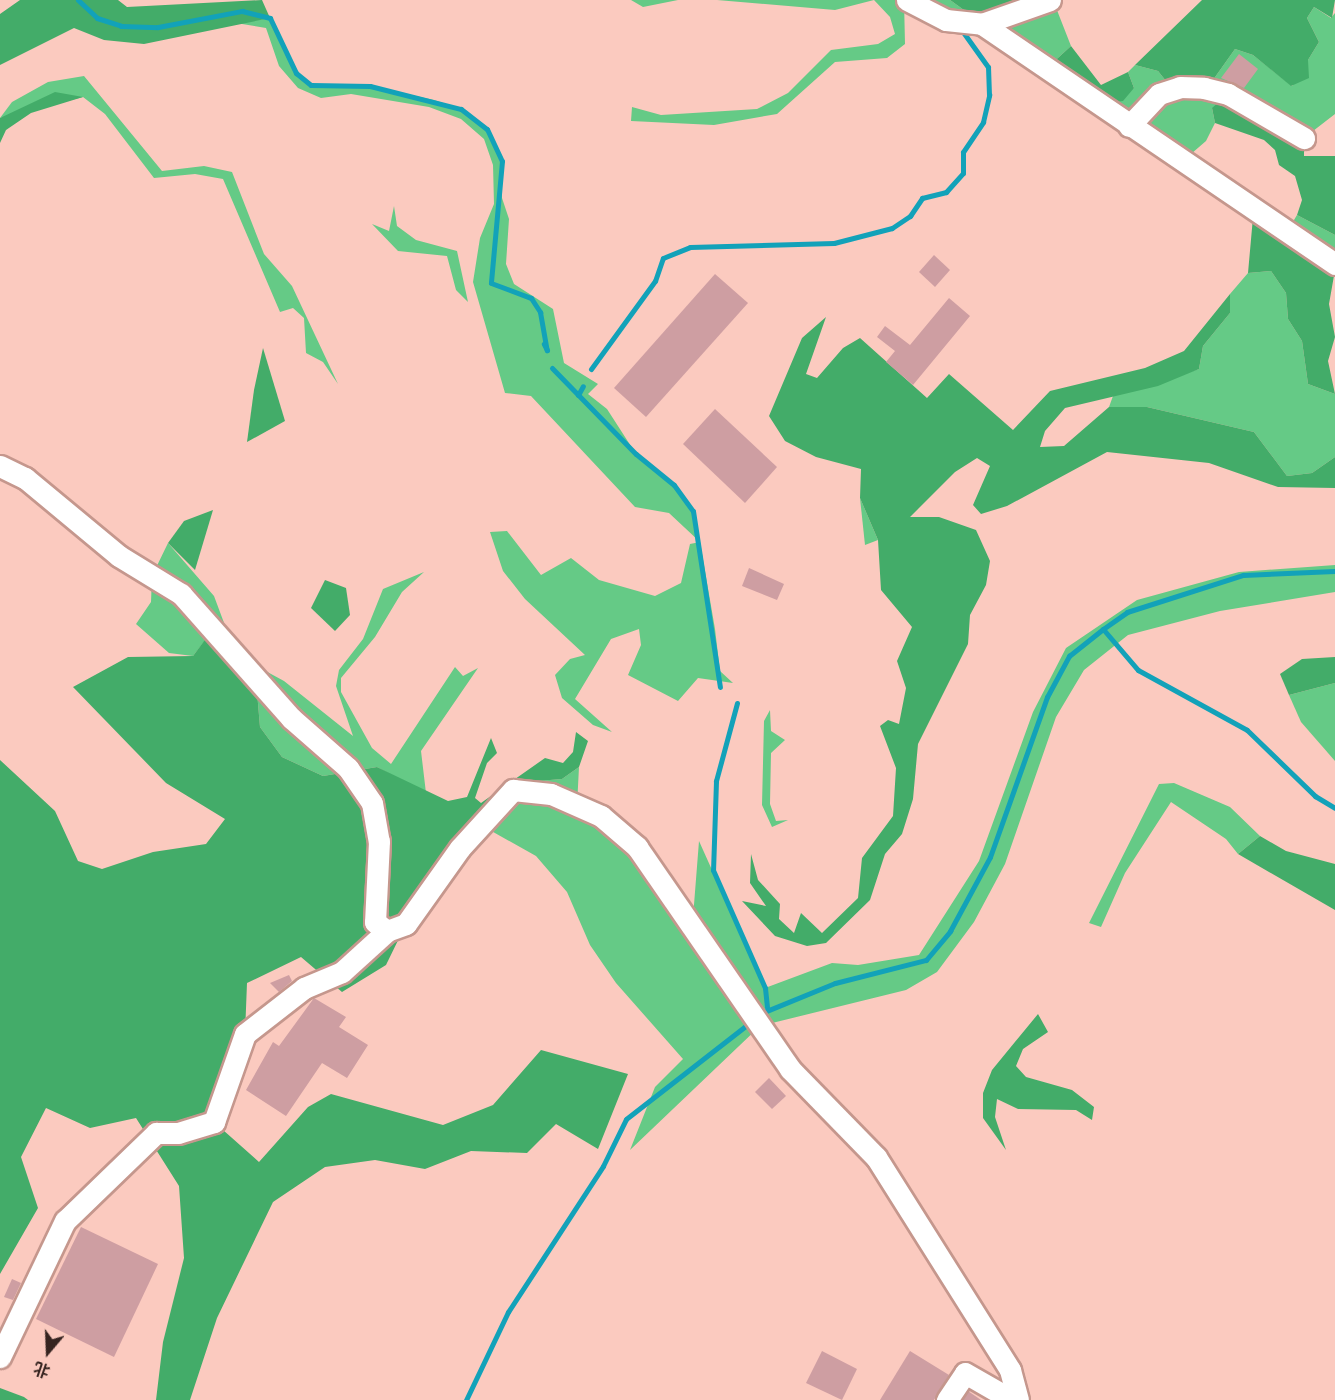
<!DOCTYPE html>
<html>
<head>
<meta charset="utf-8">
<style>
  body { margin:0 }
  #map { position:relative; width:1335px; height:1400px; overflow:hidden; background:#fbcabf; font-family:Roboto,"Noto Sans SC",sans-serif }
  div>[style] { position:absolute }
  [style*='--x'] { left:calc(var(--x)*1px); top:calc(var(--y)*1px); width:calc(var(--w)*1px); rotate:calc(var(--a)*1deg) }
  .green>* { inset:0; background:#65ca86 }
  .forest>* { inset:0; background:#43ac69 }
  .stream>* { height:5px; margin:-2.5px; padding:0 2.5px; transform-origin:2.5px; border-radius:2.5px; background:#12a2b9 }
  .building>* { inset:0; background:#ce9ea2 }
  .roads { filter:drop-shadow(2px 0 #c5978d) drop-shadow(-2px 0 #c5978d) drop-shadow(0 2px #c5978d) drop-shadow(0 -2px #c5978d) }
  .minor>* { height:21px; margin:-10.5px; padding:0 10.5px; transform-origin:10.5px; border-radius:10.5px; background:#fff }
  span { translate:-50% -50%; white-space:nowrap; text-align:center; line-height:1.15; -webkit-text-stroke:4.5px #fbcabf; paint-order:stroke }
  .north { position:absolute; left:18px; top:1322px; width:60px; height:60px; -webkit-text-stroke:4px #fbcabf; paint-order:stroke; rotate:199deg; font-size:16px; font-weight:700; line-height:24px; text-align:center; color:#362420 }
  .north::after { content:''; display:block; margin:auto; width:21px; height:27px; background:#362420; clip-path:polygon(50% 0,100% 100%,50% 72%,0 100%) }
</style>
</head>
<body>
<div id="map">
  <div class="green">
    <div style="clip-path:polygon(631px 0,678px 0,643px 7px)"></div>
    <div style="clip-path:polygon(717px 0,904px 0,905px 44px,887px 58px,835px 62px,777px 114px,714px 125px,631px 121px,632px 107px,661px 115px,757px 109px,788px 93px,831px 50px,878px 44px,895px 34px,890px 17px,874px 0,835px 10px)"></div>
    <div style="clip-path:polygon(907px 0,950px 0,982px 23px,1053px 0,1071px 46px,1048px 67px)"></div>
    <div style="clip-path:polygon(1314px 7px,1331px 18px,1335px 13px,1335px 114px,1304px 138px,1212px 108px,1215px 123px,1206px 141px,1184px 160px,1098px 104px,1134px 88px,1128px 72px,1135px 65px,1158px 71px,1166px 81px,1213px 80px,1235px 49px,1253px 55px,1292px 86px,1319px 42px,1307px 18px)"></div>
    <div style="clip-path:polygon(270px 18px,295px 73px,311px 85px,370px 86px,434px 100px,461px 109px,487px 129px,502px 161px,502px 198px,509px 219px,506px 264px,514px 284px,553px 309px,564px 363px,598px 384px,588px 394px,607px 409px,636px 454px,674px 485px,693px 511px,700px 542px,715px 629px,720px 671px,733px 683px,698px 678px,678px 701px,628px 675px,641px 645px,639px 629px,611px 639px,575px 699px,612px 732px,593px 725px,562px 698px,555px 675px,570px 659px,585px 655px,525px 599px,503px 571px,490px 532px,507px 531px,541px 575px,571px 558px,599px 580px,655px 596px,681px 583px,690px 544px,700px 542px,669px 513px,635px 507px,531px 396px,505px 393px,473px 282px,480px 238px,494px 204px,493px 165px,484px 139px,461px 119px,429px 107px,351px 94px,321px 98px,298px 88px,279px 66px,266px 28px,236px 23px)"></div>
    <div style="clip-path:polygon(84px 76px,162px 171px,204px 166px,232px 172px,264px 254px,292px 286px,338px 384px,323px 362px,306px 353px,304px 318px,293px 308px,280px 312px,223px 179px,195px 174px,154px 178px,105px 114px,83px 97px,0 118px,12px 102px,48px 82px)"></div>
    <div style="clip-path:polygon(394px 206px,397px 226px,416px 240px,457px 251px,468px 302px,456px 290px,447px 256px,398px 251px,372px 224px,389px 231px)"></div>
    <div style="clip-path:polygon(1297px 215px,1335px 235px,1335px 264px,1288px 230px)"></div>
    <div style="clip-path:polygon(1271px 271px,1286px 293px,1288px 319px,1302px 341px,1308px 384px,1335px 394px,1335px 457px,1312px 473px,1287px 476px,1254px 432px,1147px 407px,1109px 407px,1113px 396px,1199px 369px,1203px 346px,1230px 313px,1230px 294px,1248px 273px)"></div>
    <div style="clip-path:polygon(860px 498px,878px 540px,865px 545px)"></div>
    <div style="clip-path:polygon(168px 543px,214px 596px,236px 655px,284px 681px,353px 736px,336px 686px,339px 670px,363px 639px,383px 589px,424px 572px,402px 592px,375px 637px,341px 678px,341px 692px,372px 748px,391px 764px,455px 667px,463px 676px,478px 668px,421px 751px,426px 793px,377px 767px,323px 776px,282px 757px,260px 727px,256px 680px,213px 630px,193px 656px,169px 653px,136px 624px,151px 602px,152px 576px)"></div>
    <div style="clip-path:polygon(1335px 565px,1335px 592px,1220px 611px,1128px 635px,1084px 670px,1056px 717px,1005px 864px,974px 922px,937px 972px,906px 990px,760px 1026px,630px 1150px,655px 1087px,683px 1059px,616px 983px,590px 945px,567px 892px,536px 856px,479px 824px,538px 781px,562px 779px,579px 767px,577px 806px,601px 816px,692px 930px,699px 841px,765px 988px,832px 963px,858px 965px,919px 955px,979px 861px,1033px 712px,1066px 648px,1137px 600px,1239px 572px)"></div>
    <div style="clip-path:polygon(1335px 683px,1335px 761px,1301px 722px,1289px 695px)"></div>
    <div style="clip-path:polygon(770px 710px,771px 731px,785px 740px,771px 753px,770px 804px,776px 821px,788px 820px,772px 827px,762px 805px,764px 721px)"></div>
    <div style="clip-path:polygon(1174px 783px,1230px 807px,1260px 836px,1238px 854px,1226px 839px,1171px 802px,1125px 873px,1101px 927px,1089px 923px,1159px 784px)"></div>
  </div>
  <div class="forest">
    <div style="clip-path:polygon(20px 0,118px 0,127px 7px,262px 0,270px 18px,144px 44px,104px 40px,74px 28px,0 65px,0 87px,0 14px)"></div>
    <div style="clip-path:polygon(950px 0,1050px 0,982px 23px)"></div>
    <div style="clip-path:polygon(1202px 0,1335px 0,1332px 18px,1314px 7px,1307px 18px,1319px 42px,1308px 60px,1309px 78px,1291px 86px,1253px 55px,1235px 49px,1213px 80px,1304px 138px,1304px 156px,1335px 156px,1335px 235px,1297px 215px,1302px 200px,1295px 176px,1279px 165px,1275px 150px,1264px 140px,1215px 123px,1212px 108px,1227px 95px,1166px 81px,1158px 71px,1135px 65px)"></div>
    <div style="clip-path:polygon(1071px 46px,1101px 85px,1128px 72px,1134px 88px,1123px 101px,1098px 104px,1048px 67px)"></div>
    <div style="clip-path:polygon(55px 92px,83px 97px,31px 113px,6px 130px,0 143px,0 118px)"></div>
    <div style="clip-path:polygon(1254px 206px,1335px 270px,1329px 304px,1335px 337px,1328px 361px,1335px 394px,1308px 384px,1302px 341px,1288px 319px,1286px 293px,1271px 271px,1248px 273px)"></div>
    <div style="clip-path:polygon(1230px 294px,1230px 313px,1203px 346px,1199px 369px,1158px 386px,1065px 408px,1045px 431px,1040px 447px,1064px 446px,1109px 407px,1147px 407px,1254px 432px,1287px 476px,1312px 473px,1335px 457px,1335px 488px,1278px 487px,1209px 463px,1107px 452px,1007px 506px,981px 514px,973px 505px,990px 466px,977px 458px,955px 472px,910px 517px,939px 517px,976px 530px,990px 561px,986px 585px,970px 615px,968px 644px,918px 744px,913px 799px,902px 834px,885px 854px,870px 900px,826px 943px,807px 946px,775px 936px,742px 901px,766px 906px,750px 883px,751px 854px,758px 880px,780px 904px,779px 919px,794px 933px,801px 913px,822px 933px,858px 898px,862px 858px,893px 816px,896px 768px,880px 726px,888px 720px,899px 724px,906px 688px,897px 661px,912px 627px,881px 590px,878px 540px,860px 498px,861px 469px,816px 457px,785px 441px,769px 416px,802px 338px,826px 317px,806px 374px,817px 378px,843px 348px,860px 338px,927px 398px,949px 374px,1013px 430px,1050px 391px,1145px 368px,1184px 351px)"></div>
    <div style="clip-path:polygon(263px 348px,285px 421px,247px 442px,254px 390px)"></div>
    <div style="clip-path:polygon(213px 510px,195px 570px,168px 543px,184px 521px)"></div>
    <div style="clip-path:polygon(325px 580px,346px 588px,350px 615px,335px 631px,311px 608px)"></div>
    <div style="clip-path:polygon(213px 629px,256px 680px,260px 727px,282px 757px,323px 776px,377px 767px,448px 801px,467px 797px,491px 738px,497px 753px,487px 763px,475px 798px,481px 803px,545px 758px,563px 763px,573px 752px,576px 732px,588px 741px,579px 767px,562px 779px,538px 781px,531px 792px,513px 790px,406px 924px,386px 965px,342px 992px,301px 957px,247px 983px,245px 1034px,214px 1122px,259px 1162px,308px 1107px,331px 1094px,443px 1125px,493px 1105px,541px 1050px,628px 1074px,598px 1149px,556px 1124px,527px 1153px,471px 1151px,425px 1169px,375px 1160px,325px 1167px,273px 1202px,217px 1318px,190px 1400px,156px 1400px,163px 1342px,184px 1258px,179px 1186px,136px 1118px,90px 1128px,46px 1108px,21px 1157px,38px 1208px,0 1274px,0 760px,55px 811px,78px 861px,102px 869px,153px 852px,206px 844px,225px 819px,166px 783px,73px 687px,128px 657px,193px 656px)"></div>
    <div style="clip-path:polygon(1335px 657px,1335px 683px,1289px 695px,1280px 674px,1302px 659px)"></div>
    <div style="clip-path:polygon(1260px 836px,1286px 851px,1335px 864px,1335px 910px,1238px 854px)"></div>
    <div style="clip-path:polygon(1038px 1014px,1048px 1032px,1023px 1049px,1016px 1066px,1026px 1077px,1072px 1090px,1094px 1107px,1092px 1120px,1076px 1110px,1018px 1109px,997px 1099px,995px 1117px,1006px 1150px,983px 1118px,983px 1093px,992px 1070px)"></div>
    <div style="clip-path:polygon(0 1388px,24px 1397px,28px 1400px,0 1400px)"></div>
  </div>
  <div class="stream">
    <div style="--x:78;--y:0;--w:26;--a:43"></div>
    <div style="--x:97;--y:18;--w:25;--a:18"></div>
    <div style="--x:121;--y:26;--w:37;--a:2"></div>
    <div style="--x:158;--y:27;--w:86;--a:-10.8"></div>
    <div style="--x:242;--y:11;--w:29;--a:14"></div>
    <div style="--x:270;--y:18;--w:61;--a:64.7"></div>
    <div style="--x:296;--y:73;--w:19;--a:39"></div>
    <div style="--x:311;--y:85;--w:59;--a:1"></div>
    <div style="--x:370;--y:86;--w:94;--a:14.2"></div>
    <div style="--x:461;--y:109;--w:33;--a:38"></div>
    <div style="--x:487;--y:129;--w:35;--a:65"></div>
    <div style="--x:502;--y:161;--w:122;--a:95.2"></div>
    <div style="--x:491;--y:283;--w:43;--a:20.6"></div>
    <div style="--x:531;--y:298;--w:17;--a:57"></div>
    <div style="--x:540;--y:312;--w:39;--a:80"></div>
    <div style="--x:547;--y:350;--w:7;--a:-117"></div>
    <div style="--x:552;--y:368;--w:120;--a:45.7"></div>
    <div style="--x:636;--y:454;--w:49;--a:39.2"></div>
    <div style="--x:674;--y:485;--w:32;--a:54"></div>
    <div style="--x:693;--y:511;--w:178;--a:81.3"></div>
    <div style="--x:591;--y:369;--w:109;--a:-54"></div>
    <div style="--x:655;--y:281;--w:24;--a:-71"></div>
    <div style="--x:663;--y:258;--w:29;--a:-22"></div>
    <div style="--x:690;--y:247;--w:144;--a:-1.6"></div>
    <div style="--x:834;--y:243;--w:60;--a:-14.5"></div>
    <div style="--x:892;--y:228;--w:22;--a:-34"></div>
    <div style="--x:910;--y:216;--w:22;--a:-56"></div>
    <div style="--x:922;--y:198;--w:25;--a:-14"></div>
    <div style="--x:946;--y:192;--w:25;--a:-48"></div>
    <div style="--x:963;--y:173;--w:21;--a:-90"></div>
    <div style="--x:963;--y:152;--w:36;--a:-56"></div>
    <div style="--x:983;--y:122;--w:28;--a:-77"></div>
    <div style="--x:989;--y:95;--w:28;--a:-92"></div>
    <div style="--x:988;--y:67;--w:43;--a:-125.5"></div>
    <div style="--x:578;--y:395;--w:10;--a:-61"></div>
    <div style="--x:1103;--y:629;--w:54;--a:49.5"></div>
    <div style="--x:1138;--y:670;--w:124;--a:28.8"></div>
    <div style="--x:1247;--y:730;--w:95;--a:44.1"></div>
    <div style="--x:1315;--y:796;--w:23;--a:31"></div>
    <div style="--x:737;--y:703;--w:81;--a:105.1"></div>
    <div style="--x:716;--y:781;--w:89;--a:91.9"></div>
    <div style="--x:713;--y:870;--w:129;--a:66.2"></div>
    <div style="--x:765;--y:988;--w:19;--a:84"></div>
    <div style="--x:759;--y:1014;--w:82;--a:-22.2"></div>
    <div style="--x:835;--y:983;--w:94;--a:-14.2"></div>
    <div style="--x:926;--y:960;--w:38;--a:-50"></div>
    <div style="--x:950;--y:931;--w:84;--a:-61.6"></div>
    <div style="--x:990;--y:857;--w:170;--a:-70.4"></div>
    <div style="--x:1047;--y:697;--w:47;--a:-61.8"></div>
    <div style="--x:1069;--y:656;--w:43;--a:-38.5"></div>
    <div style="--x:1103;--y:629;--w:29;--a:-35"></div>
    <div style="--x:1127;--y:612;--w:122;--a:-17.7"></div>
    <div style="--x:1243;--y:575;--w:92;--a:-2.5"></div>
    <div style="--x:466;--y:1400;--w:98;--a:-64.5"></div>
    <div style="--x:508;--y:1312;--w:174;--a:-56.9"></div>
    <div style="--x:603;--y:1166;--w:52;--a:-63.9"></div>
    <div style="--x:626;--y:1119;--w:160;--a:-37.9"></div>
  </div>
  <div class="building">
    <div style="clip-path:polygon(1239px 54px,1258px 69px,1244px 88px,1221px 78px)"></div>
    <div style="clip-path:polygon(934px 255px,950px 270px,935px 287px,919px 272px)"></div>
    <div style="clip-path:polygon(715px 274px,748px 303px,646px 417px,614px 388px)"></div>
    <div style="clip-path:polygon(949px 298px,970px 316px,913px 385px,886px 362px,895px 351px,877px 337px,885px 326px,910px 345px)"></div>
    <div style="clip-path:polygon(715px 409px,777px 467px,745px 503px,683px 444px)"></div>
    <div style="clip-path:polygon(749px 568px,784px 584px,777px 600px,742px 586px)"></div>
    <div style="clip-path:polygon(289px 975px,292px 981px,279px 992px,270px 983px)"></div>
    <div style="clip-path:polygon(314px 998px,346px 1017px,339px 1027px,368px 1045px,347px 1078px,322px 1063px,286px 1116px,246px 1090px,273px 1042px,279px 1046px)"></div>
    <div style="clip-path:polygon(769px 1078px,786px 1096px,772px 1109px,755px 1092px)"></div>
    <div style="clip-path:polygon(81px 1227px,158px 1264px,114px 1357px,36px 1319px)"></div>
    <div style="clip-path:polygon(12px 1279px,21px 1283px,13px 1300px,4px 1297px)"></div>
    <div style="clip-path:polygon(822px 1351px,857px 1369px,842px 1400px,806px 1383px)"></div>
    <div style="clip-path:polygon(910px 1351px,949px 1375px,934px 1400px,880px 1400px)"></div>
    <div style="clip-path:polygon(968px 1391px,981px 1400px,962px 1400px)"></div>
  </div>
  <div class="roads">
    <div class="minor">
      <div style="--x:907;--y:0;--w:44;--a:27.1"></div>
      <div style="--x:946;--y:20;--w:36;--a:6"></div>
      <div style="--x:982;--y:24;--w:72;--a:-19.4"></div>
      <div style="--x:982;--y:24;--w:427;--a:34.2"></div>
      <div style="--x:1129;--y:126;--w:44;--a:-46.8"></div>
      <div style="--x:1159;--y:94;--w:22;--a:-18"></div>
      <div style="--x:1180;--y:87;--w:24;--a:2"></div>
      <div style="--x:1204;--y:88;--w:25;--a:14"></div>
      <div style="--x:1228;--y:94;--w:88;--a:30.1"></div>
      <div style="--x:0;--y:466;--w:28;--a:26"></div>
      <div style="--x:25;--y:478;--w:122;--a:39.7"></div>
      <div style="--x:119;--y:556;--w:73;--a:31.5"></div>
      <div style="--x:181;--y:594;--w:166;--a:48.4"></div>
      <div style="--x:291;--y:718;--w:76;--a:41.3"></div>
      <div style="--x:348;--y:768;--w:42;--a:55.6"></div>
      <div style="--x:372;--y:803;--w:39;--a:80"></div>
      <div style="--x:379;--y:841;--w:81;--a:92.8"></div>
      <div style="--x:375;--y:922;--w:15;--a:37"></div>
      <div style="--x:387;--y:931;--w:20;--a:-20"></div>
      <div style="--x:406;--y:924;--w:93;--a:-54.6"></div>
      <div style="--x:460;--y:848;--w:79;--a:-47.6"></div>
      <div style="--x:513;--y:790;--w:38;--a:6"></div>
      <div style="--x:551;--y:794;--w:55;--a:23.7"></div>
      <div style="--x:601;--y:816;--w:48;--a:40.7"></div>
      <div style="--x:637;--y:847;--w:270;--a:55.4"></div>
      <div style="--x:790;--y:1069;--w:123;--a:45.7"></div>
      <div style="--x:876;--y:1157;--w:252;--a:57.8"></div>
      <div style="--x:1010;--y:1370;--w:31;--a:75"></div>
      <div style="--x:0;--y:1357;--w:151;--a:-64.5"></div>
      <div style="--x:65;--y:1221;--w:127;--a:-44"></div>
      <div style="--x:156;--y:1133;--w:22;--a:0"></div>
      <div style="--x:178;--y:1133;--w:38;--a:-17"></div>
      <div style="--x:214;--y:1122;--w:93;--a:-70.6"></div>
      <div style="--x:245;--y:1034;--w:75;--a:-37.9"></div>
      <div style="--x:304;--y:988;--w:41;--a:-22.8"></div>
      <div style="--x:342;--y:972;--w:61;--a:-42.3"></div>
      <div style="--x:947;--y:1400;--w:32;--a:-56"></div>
      <div style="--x:965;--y:1373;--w:54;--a:29.9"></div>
    </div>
  </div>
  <div class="north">北</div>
</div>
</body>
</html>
